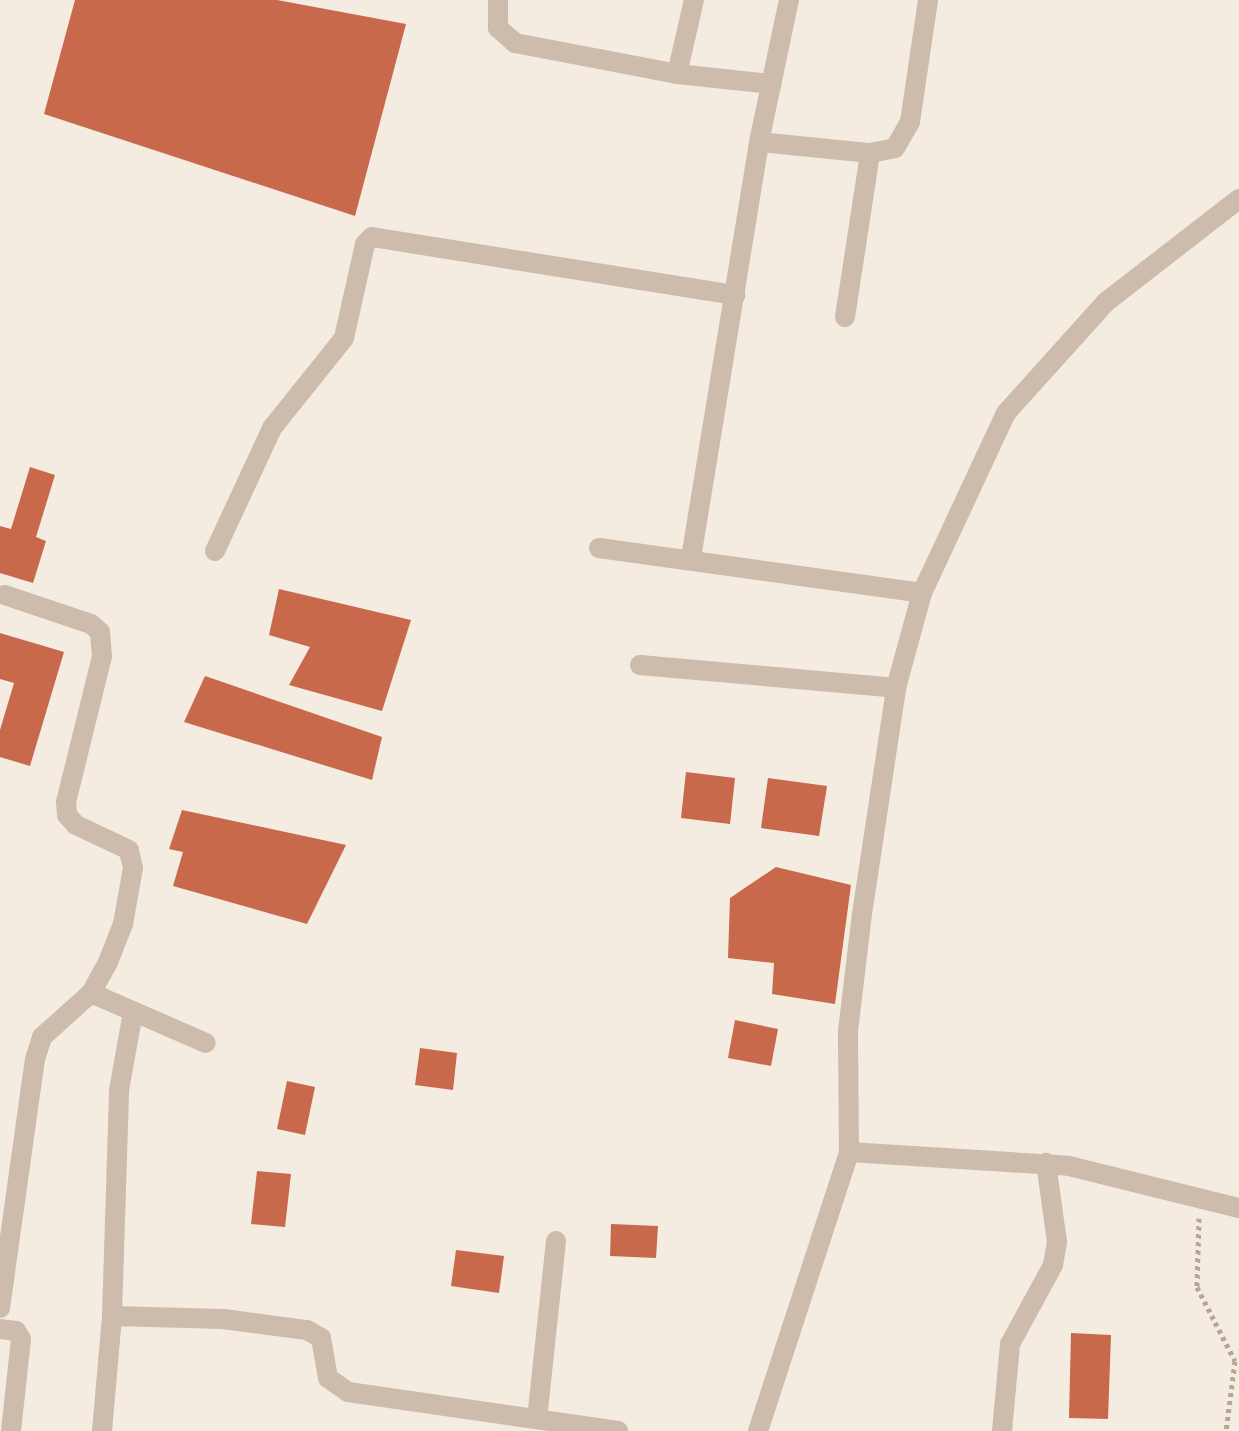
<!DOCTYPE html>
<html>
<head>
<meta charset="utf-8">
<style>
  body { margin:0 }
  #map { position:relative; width:1239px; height:1431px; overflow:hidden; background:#f4ebe1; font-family:Ubuntu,sans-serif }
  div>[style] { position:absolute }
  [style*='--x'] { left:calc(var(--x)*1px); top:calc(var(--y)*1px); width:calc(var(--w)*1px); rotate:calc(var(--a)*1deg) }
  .building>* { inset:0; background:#c8694b }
  .path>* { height:5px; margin-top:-2.5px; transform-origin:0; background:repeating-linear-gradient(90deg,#b9a596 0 4px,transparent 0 8px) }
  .minor>* { height:20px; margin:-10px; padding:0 10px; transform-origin:10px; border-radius:10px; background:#cdbbac }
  span { translate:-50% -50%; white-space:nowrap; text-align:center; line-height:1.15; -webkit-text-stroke:6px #fbf5ee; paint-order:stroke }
</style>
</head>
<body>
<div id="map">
  <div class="building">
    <div style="clip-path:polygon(75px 0,277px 0,406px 24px,355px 216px,44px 114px)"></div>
    <div style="clip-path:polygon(30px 467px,55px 475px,36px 537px,46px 541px,33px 583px,0 573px,0 526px,11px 529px)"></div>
    <div style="clip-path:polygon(279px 589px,411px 620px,382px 711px,289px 685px,310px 647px,269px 635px)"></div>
    <div style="clip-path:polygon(0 633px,64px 652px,30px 766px,0 757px,0 730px,14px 683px,0 679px)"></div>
    <div style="clip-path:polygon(205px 676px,382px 737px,372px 780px,184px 722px)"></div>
    <div style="clip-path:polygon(686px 772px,735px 778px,730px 824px,681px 818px)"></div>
    <div style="clip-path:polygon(768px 778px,827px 786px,819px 836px,761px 828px)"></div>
    <div style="clip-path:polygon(182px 810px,346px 845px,307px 924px,173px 886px,183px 852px,169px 849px)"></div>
    <div style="clip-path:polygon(776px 867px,851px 885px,835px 1004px,772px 994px,774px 963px,728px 958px,730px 898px)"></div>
    <div style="clip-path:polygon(735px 1020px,778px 1029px,771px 1066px,728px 1058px)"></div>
    <div style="clip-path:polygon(420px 1048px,457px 1053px,453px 1090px,415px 1085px)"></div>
    <div style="clip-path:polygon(287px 1081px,315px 1087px,305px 1135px,277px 1129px)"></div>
    <div style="clip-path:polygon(257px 1171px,291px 1174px,285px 1227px,251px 1224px)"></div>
    <div style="clip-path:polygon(611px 1224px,658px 1226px,656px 1258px,610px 1256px)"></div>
    <div style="clip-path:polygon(456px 1250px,504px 1256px,499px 1293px,451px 1286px)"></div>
    <div style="clip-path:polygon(1071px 1333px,1111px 1335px,1108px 1419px,1069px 1418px)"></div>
  </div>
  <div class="path">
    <div style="--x:1199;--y:1218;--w:69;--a:91.7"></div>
    <div style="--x:1197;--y:1287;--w:83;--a:62.8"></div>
    <div style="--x:1235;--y:1361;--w:71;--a:97.3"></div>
  </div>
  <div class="minor">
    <div style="--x:498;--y:0;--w:28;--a:90"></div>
    <div style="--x:498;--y:28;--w:23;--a:41"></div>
    <div style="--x:515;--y:43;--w:165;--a:10.8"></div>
    <div style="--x:677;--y:74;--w:95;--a:6.1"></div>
    <div style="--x:677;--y:74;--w:76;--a:-77.1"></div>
    <div style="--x:759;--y:142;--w:112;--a:5.7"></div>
    <div style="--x:870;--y:153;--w:25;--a:-11"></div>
    <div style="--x:895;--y:148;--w:30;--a:-60"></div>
    <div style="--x:910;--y:122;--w:123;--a:-81.6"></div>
    <div style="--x:845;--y:317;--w:166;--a:-81.3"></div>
    <div style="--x:599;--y:548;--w:326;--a:7.9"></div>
    <div style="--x:215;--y:551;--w:136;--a:-65.1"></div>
    <div style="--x:272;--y:428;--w:115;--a:-51.3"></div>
    <div style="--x:344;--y:338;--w:96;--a:-77.4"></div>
    <div style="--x:365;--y:244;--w:10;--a:-45"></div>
    <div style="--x:372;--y:237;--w:368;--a:9.1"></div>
    <div style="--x:691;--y:558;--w:422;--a:-80.7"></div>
    <div style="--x:759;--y:142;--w:145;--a:-78.1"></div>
    <div style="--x:640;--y:665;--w:257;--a:5.1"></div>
    <div style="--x:91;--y:993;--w:125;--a:23.5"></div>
    <div style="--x:849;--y:1152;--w:121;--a:-90.5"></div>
    <div style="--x:848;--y:1031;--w:118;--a:-83.2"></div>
    <div style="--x:862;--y:914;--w:229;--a:-81.4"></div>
    <div style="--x:896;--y:688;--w:98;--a:-74.7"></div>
    <div style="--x:922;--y:593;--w:199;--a:-65"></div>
    <div style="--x:1006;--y:413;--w:149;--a:-48"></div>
    <div style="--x:1106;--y:302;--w:168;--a:-37.8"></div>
    <div style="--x:0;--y:1308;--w:251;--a:-82"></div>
    <div style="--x:35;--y:1059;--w:23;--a:-72"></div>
    <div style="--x:42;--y:1037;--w:66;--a:-41.9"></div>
    <div style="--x:91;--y:993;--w:35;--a:-61"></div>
    <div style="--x:108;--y:962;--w:41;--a:-68.5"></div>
    <div style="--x:123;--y:924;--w:57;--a:-79.9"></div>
    <div style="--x:133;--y:868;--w:18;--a:-103"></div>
    <div style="--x:129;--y:850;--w:59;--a:-154.7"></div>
    <div style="--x:76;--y:825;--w:13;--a:-132"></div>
    <div style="--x:67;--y:815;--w:13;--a:-94"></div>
    <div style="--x:66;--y:802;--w:150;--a:-76.1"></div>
    <div style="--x:102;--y:656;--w:24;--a:-95"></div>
    <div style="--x:100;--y:632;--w:12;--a:-138"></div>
    <div style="--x:91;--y:624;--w:91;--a:-161.4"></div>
    <div style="--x:112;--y:1316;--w:111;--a:1.5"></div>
    <div style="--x:223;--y:1319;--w:85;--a:7.5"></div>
    <div style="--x:307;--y:1330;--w:16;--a:30"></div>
    <div style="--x:321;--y:1338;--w:41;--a:80.1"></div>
    <div style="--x:328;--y:1378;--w:24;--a:35"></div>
    <div style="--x:348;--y:1392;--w:273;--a:8.2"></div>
    <div style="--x:0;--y:1329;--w:16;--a:7"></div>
    <div style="--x:16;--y:1331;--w:9;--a:58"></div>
    <div style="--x:21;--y:1339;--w:93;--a:96.2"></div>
    <div style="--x:537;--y:1419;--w:179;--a:-83.9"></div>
    <div style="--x:102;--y:1431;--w:115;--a:-85"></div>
    <div style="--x:112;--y:1316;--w:226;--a:-88.2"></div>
    <div style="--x:119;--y:1090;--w:79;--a:-79.8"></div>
    <div style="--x:758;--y:1431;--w:293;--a:-71.9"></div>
    <div style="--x:849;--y:1152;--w:220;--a:3.6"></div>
    <div style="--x:1069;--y:1166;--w:175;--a:13.9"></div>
    <div style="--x:1002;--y:1431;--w:87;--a:-84.7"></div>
    <div style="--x:1010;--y:1344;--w:90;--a:-61.4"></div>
    <div style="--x:1053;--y:1265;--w:23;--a:-80"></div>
    <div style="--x:1057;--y:1242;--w:80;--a:-97.9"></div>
  </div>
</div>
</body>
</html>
